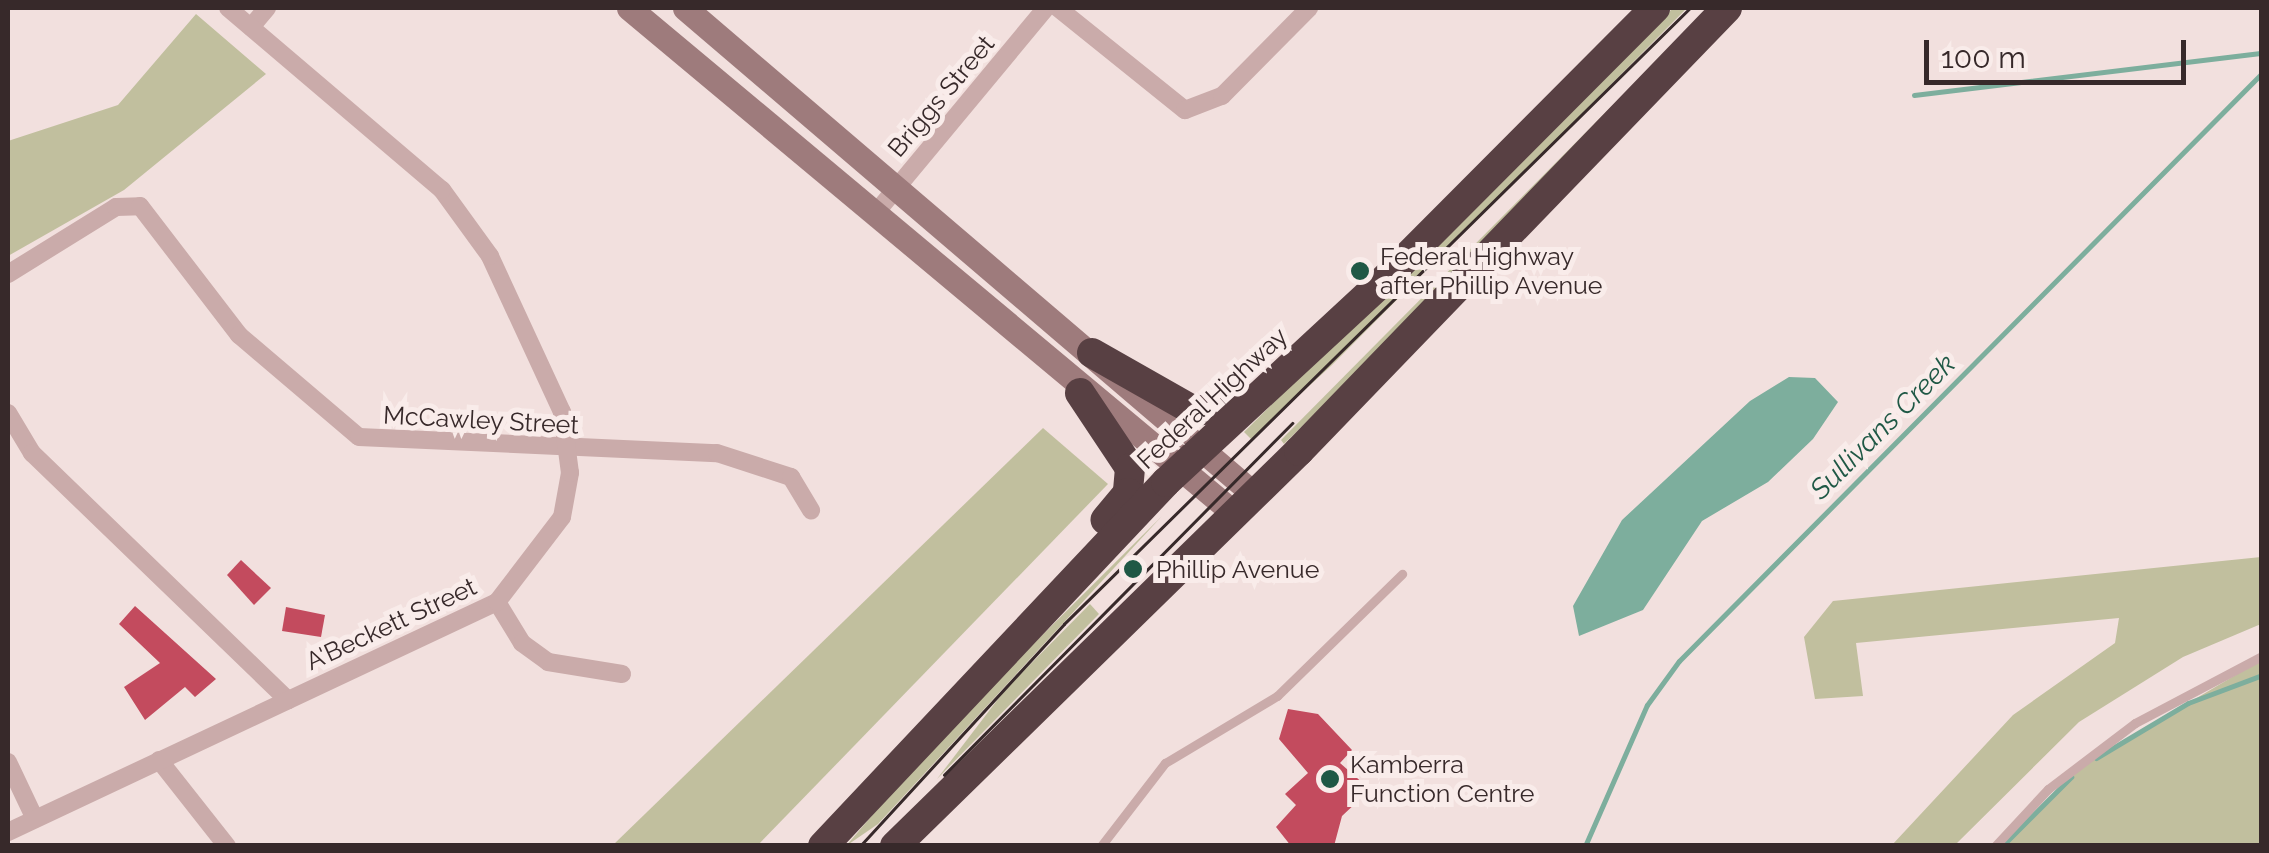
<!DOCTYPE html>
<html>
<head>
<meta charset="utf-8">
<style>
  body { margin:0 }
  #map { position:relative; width:2269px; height:853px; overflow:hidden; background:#f2e0de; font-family:Raleway,sans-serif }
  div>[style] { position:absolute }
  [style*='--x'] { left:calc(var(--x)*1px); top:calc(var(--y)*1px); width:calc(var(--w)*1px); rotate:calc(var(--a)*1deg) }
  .green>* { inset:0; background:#c1bf9e }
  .water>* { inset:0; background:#7dae9d }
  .stream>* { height:5px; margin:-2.5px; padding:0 2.5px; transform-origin:2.5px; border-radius:2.5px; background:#7dae9d }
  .building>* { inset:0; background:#c34b5e }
  .lane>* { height:9px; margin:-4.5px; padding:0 4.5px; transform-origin:4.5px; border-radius:4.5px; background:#caabaa }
  .street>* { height:18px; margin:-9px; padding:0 9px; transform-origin:9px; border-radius:9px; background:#caabaa }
  .secondary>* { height:25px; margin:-12.5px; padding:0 12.5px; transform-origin:12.5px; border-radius:12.5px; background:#9e7b7c }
  .highway>* { height:30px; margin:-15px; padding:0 15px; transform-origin:15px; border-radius:15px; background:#584043 }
  .tram>* { height:2.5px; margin:-1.25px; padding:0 1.25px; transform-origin:1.25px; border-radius:1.25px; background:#37292a }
  .dots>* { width:28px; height:28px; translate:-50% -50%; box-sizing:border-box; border:5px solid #f9ecea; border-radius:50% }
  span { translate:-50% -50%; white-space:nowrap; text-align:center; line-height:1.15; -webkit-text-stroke:10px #f9ecea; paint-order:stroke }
  .street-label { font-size:25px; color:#37292a }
  .poi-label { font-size:25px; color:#37292a }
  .left { translate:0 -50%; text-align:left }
  .water-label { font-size:28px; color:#1f5845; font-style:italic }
  .frame { position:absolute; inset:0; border:10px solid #37292a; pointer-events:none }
  .scale { position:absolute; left:1924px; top:40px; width:262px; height:45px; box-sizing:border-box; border:5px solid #37292a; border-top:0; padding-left:12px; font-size:30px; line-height:35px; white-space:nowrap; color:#37292a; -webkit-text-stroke:8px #f9ecea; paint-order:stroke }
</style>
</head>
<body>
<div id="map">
  <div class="green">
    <div style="clip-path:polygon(1673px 8px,1687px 8px,1332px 365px,1251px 439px,1244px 432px)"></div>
    <div style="clip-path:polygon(1709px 8px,1431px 300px,1284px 444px,1281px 440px)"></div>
    <div style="clip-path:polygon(196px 14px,266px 74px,124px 190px,8px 256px,8px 141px,118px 105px)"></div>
    <div style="clip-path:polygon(1043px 428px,1108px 484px,758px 845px,613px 845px)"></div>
    <div style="clip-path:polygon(1162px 516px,878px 824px,846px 846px,933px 744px)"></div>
    <div style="clip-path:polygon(2261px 557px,2261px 624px,2183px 657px,2079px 722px,1955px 845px,1892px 845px,2013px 715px,2115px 643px,2119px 618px,1856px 643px,1863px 696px,1815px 699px,1804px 637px,1833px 601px)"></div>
    <div style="clip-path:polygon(1090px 604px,1099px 614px,937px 779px,1005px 690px)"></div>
    <div style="clip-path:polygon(2261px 660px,2261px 845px,2000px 846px,2080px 767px)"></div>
  </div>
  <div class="water">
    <div style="clip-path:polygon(1789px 377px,1815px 378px,1838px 402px,1813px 439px,1768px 482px,1702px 521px,1643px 610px,1579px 636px,1573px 606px,1622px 520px,1750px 401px)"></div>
  </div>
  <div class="stream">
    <div style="--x:1914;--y:95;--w:351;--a:-6.9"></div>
    <div style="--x:2096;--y:758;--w:107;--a:-30.9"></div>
    <div style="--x:2188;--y:703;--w:79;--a:-20.7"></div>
    <div style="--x:1585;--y:846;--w:154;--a:-66.3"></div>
    <div style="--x:1647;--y:705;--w:54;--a:-54"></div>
    <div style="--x:1679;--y:661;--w:828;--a:-45.24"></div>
    <div style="--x:2002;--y:846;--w:98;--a:-45"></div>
  </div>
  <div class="building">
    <div style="clip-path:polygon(241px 560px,271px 588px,254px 605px,227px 575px)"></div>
    <div style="clip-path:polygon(135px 606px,216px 679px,195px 697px,185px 687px,145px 720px,124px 687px,160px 663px,119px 624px)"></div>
    <div style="clip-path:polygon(286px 607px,325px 615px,321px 637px,282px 631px)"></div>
    <div style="clip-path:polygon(1288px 709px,1318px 714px,1352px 750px,1340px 763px,1365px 785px,1352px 795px,1358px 801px,1342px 816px,1334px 846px,1291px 846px,1276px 827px,1296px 805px,1285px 794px,1308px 773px,1279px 739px)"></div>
  </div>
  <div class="lane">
    <div style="--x:1101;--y:846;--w:105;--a:-52.4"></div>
    <div style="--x:1165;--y:763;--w:131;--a:-30.9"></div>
    <div style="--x:1277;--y:696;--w:175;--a:-44.3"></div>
    <div style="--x:1995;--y:846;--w:78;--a:-47.1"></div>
    <div style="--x:2048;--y:789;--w:109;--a:-37.2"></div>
    <div style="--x:2135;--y:723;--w:144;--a:-27.8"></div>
  </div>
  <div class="street">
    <div style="--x:1058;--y:8;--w:163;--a:38.8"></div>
    <div style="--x:1185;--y:110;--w:40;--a:-21"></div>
    <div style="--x:1222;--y:96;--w:124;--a:-45.3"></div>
    <div style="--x:251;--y:27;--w:25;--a:-50"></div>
    <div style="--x:874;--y:215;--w:269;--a:-50.3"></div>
    <div style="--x:8;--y:274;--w:127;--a:-31.8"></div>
    <div style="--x:116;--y:207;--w:24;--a:-2"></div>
    <div style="--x:140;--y:206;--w:163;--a:52.5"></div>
    <div style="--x:239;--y:335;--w:157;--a:40.4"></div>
    <div style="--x:359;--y:437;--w:358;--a:2.6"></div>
    <div style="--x:717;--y:453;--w:78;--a:18"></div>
    <div style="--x:791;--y:477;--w:39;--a:59"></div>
    <div style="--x:8;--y:413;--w:47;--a:59"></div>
    <div style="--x:32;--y:453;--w:356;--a:44"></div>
    <div style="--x:497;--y:602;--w:48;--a:58.6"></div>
    <div style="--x:522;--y:643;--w:32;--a:36"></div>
    <div style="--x:548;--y:662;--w:75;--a:9.2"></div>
    <div style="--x:159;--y:760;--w:110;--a:51.7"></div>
    <div style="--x:8;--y:762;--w:63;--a:64.7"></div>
    <div style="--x:8;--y:832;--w:540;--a:-25.19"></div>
    <div style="--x:497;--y:602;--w:107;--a:-52.6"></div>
    <div style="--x:562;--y:517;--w:45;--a:-79.7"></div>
    <div style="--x:570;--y:473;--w:62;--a:-97.5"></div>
    <div style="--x:562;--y:412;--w:172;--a:-114.8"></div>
    <div style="--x:490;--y:256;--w:82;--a:-126"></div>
    <div style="--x:442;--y:190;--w:281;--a:-139.6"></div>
  </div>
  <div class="secondary">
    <div style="--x:629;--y:8;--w:789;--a:39.86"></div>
    <div style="--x:685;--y:8;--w:750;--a:40.51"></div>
  </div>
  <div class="highway">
    <div style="--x:1092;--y:353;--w:117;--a:29.6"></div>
    <div style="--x:1194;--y:411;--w:53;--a:-6.5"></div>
    <div style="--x:1080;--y:393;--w:90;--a:56.3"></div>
    <div style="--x:1130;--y:468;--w:25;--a:95"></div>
    <div style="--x:1128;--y:493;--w:35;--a:130"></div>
    <div style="--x:823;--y:846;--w:500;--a:-46.7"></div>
    <div style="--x:1166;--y:482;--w:294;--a:-42.8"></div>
    <div style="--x:1382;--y:282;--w:387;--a:-45.1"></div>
    <div style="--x:895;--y:846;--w:565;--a:-44.35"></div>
    <div style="--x:1299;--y:451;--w:616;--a:-45.99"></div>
  </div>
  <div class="tram">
    <div style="--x:944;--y:775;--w:495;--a:-45.3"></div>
    <div style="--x:860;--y:846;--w:301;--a:-47.4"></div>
    <div style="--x:1064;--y:624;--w:878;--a:-44.54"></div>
  </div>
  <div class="dots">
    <div style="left:1360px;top:271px;background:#1f5845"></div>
    <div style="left:1133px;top:569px;background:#1f5845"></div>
    <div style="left:1330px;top:779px;background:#1f5845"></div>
  </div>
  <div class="street-label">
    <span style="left:941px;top:96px;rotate:-50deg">Briggs Street</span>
    <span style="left:1212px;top:398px;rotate:-43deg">Federal Highway</span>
    <span style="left:481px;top:420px;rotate:3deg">McCawley Street</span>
    <span style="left:391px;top:624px;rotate:-25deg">A'Beckett Street</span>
  </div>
  <div class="poi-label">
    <span class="left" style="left:1380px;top:271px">Federal Highway<br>after Phillip Avenue</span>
    <span class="left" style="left:1156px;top:569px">Phillip Avenue</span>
    <span class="left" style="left:1350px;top:779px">Kamberra<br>Function Centre</span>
  </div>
  <div class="water-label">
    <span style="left:1883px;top:427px;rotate:-45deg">Sullivans Creek</span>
  </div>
  <div class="frame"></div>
  <div class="scale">100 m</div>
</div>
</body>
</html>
